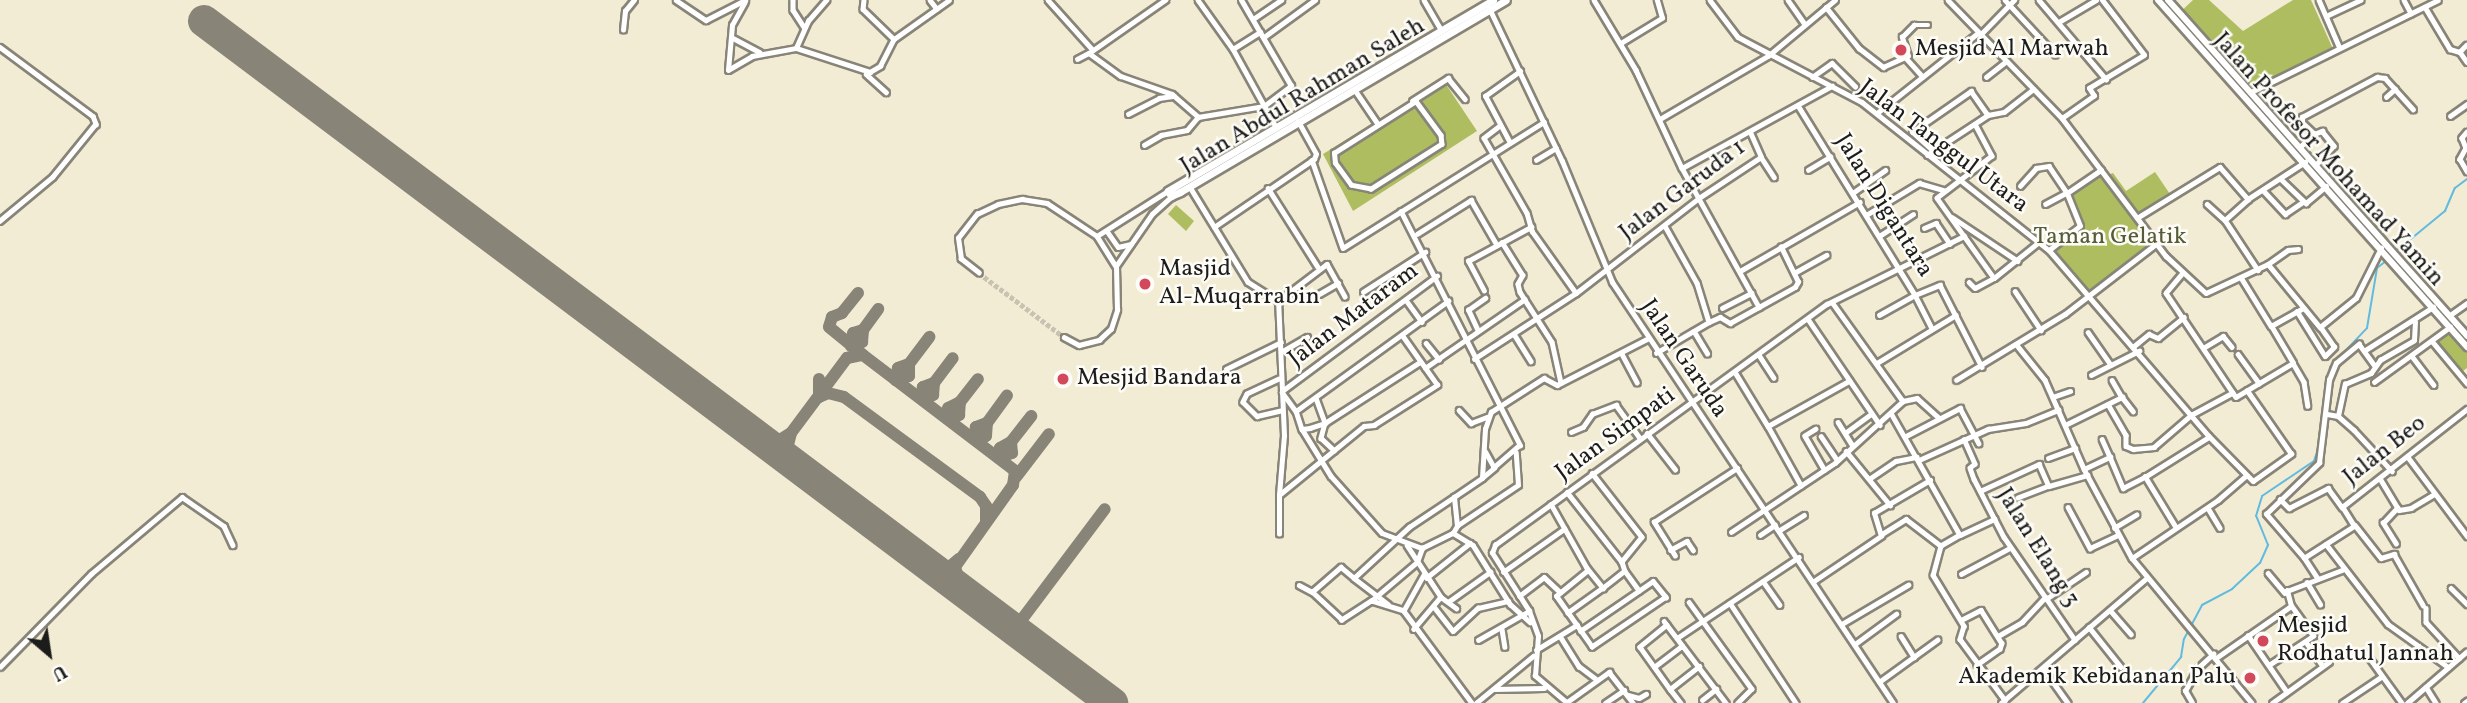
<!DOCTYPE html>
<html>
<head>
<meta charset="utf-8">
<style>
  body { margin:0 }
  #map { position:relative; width:2467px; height:703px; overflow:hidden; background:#f3ecd5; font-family:Vollkorn,serif }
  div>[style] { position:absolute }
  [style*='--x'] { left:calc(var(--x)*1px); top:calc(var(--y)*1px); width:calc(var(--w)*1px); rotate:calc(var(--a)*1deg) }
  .green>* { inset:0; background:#adbd5f }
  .stream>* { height:2px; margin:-1px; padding:0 1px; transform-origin:1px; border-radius:1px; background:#61bbdf }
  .taxiway>* { height:12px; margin:-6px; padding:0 6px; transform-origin:6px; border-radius:6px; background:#888478 }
  .runway>* { height:32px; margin:-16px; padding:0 16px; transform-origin:16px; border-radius:16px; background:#888478 }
  .minor-tunnel>* { height:4.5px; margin-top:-2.25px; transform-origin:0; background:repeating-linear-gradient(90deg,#c8c2b0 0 4.5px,transparent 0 6.5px) }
  .roads { filter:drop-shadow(2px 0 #888478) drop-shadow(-2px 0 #888478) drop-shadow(0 2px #888478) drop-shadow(0 -2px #888478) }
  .minor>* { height:4.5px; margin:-2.25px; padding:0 2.25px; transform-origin:2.25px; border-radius:2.25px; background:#fff }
  .tertiary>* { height:5px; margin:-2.5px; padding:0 2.5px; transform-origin:2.5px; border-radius:2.5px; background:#fff }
  .primary>* { height:6px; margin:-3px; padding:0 3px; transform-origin:3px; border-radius:3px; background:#fff }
  .trunk>* { height:7px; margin:-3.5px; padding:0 3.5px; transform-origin:3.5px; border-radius:3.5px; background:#fff }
  .dots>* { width:19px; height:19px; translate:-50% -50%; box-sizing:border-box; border:4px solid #fdfcf7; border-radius:50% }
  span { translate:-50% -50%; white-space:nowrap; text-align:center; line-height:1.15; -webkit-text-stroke:5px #fdfcf7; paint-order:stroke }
  .poi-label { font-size:24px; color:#1c1c1c }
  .left { translate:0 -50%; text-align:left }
  .right { translate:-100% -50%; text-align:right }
  .street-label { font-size:24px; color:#1c1c1c }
  .park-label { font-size:24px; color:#565c37 }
  .north { position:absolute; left:14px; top:619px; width:70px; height:70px; -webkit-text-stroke:5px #fdfcf7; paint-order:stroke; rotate:151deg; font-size:19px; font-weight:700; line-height:28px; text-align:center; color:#1c1c1c }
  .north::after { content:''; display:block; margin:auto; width:24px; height:32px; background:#1c1c1c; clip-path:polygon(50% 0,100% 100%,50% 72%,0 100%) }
</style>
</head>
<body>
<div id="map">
  <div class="green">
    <div style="clip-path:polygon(2193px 0,2209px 0,2243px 31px,2293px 0,2311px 0,2333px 49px,2243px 94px,2174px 18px)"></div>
    <div style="clip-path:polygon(1443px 80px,1477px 131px,1353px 211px,1323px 154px)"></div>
    <div style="clip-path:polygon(2101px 171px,2105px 176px,2113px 173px,2126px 191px,2155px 172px,2172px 197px,2137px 218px,2157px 244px,2090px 295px,2050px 250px,2081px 224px,2069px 195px)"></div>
    <div style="clip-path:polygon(1176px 205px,1194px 221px,1186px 231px,1168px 214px)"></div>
    <div style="clip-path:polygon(2458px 325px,2467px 336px,2467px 368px,2460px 373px,2433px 340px,2448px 327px)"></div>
  </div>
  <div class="stream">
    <div style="--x:2395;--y:252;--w:65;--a:-39.4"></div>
    <div style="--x:2445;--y:211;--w:25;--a:-67"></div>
    <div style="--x:2455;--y:188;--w:15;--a:-37"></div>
    <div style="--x:2329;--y:375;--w:8;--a:-83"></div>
    <div style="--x:2330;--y:367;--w:54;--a:-46.5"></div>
    <div style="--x:2367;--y:328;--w:61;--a:-80.5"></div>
    <div style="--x:2377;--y:268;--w:11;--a:-38"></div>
    <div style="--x:2143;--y:703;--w:60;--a:-50.4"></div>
    <div style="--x:2181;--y:657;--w:18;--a:-81"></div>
    <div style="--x:2184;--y:639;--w:38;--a:-62"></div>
    <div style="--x:2202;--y:605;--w:34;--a:-28"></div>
    <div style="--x:2232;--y:589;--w:38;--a:-43"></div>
    <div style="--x:2260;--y:563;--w:20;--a:-66"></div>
    <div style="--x:2268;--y:545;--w:31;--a:-112"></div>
    <div style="--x:2256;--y:516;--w:21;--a:-73"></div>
    <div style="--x:2262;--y:496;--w:63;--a:-33.9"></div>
    <div style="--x:2314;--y:461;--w:16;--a:-72"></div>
  </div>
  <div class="taxiway">
    <div style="--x:858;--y:293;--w:26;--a:129"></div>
    <div style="--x:842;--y:313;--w:11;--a:158"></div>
    <div style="--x:832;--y:317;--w:10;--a:107"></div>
    <div style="--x:829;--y:327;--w:44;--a:39.5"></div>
    <div style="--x:863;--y:330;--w:10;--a:163"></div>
    <div style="--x:853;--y:333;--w:13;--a:99"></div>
    <div style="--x:851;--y:346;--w:12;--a:-20"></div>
    <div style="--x:862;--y:342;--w:12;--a:-85"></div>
    <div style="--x:863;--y:330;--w:26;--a:-54"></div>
    <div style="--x:909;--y:364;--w:12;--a:90"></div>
    <div style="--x:909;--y:376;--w:14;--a:163"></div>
    <div style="--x:896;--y:380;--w:12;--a:-81"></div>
    <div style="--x:898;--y:368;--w:12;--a:-20"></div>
    <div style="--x:909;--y:364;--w:34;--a:-53"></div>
    <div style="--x:819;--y:379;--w:18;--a:90"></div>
    <div style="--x:819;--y:397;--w:10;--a:-24"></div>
    <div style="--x:828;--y:393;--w:16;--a:14"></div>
    <div style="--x:844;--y:397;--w:169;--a:36.3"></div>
    <div style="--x:980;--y:497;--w:11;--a:56"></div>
    <div style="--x:986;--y:506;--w:14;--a:90"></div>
    <div style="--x:934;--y:383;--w:12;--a:160"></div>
    <div style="--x:923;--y:387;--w:12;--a:95"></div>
    <div style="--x:922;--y:399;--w:12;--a:-20"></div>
    <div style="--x:933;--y:395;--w:12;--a:-85"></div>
    <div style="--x:934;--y:383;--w:31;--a:-53"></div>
    <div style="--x:960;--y:402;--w:13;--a:153"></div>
    <div style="--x:948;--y:408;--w:11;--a:90"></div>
    <div style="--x:948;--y:419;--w:12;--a:-20"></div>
    <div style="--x:959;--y:415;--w:13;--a:-86"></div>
    <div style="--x:960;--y:402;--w:29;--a:-52"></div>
    <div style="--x:987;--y:423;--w:12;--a:160"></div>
    <div style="--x:976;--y:427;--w:12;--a:95"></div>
    <div style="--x:975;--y:439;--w:11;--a:-15"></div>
    <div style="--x:986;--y:436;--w:13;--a:-86"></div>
    <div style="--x:987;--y:423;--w:34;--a:-54"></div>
    <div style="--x:764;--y:442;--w:14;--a:-4"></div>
    <div style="--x:778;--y:441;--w:15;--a:-32"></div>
    <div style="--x:1011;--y:442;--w:11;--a:85"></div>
    <div style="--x:1012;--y:453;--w:14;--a:159"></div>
    <div style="--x:999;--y:458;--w:10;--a:-84"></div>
    <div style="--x:1000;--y:448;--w:13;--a:-29"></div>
    <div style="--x:1011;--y:442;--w:33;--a:-52"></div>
    <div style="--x:792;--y:463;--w:15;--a:-110"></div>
    <div style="--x:787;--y:449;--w:16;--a:-76"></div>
    <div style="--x:791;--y:433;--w:94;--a:-53.3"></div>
    <div style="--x:847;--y:358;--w:16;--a:-11"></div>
    <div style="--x:863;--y:355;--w:191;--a:37.3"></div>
    <div style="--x:1015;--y:471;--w:14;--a:98"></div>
    <div style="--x:1013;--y:485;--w:100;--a:125.3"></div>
    <div style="--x:955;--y:567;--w:24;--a:73"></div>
    <div style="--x:1016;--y:477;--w:54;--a:-52.5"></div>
    <div style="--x:934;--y:569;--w:13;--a:0"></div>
    <div style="--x:947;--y:569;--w:16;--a:-40"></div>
    <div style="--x:1014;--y:630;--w:151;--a:-53.1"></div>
  </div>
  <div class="runway">
    <div style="--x:204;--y:21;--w:1136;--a:36.91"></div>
  </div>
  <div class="minor-tunnel">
    <div style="--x:979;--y:273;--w:106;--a:37"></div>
  </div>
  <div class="roads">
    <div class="minor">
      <div style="--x:676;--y:0;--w:36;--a:34"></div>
      <div style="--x:706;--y:20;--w:44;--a:-27.1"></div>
      <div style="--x:793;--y:0;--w:10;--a:90"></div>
      <div style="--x:793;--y:10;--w:20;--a:57"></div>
      <div style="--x:864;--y:0;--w:9;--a:96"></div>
      <div style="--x:863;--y:9;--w:43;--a:44.1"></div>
      <div style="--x:930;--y:0;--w:11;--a:52"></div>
      <div style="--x:1048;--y:0;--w:67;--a:48"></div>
      <div style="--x:1198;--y:0;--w:60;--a:54.5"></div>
      <div style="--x:1233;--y:49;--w:89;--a:61.1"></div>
      <div style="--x:1424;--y:0;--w:34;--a:60"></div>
      <div style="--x:1594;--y:0;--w:82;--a:59"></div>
      <div style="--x:1636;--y:70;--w:108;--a:64.9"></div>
      <div style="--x:1682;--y:168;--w:159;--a:61"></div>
      <div style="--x:1710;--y:0;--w:46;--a:52.9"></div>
      <div style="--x:1738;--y:37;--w:140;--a:27.7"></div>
      <div style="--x:1862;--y:102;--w:238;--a:38.4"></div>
      <div style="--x:2049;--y:250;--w:245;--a:49.3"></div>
      <div style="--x:2209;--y:436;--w:63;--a:45.6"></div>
      <div style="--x:2253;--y:481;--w:47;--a:-35.4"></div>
      <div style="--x:2291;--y:454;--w:77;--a:-124.9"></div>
      <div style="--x:1788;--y:0;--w:29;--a:55"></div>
      <div style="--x:1948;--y:0;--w:164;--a:46"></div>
      <div style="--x:2062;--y:118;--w:173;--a:53"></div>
      <div style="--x:2166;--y:256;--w:54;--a:42.8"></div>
      <div style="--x:2206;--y:293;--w:68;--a:-25.1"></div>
      <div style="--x:2268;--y:264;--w:82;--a:50.5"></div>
      <div style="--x:2320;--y:327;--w:46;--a:-38.9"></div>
      <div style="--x:2356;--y:298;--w:56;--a:-63.4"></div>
      <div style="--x:2005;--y:0;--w:74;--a:47.2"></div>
      <div style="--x:2039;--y:0;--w:104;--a:49.7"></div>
      <div style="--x:2319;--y:0;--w:50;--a:66.5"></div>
      <div style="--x:2404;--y:0;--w:15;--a:62"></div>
      <div style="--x:1826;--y:7;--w:53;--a:51.2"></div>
      <div style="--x:1859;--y:48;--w:31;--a:38"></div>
      <div style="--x:1883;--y:67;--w:27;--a:-24"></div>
      <div style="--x:1908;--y:56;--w:20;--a:-108"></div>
      <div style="--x:1902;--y:37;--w:17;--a:-45"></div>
      <div style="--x:1914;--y:25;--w:14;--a:0"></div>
      <div style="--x:2425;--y:7;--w:49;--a:59.2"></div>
      <div style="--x:2450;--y:49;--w:10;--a:17"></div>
      <div style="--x:2326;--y:16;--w:38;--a:-25"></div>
      <div style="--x:1253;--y:19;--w:34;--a:-34"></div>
      <div style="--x:2059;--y:22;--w:43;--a:-30.7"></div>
      <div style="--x:623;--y:30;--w:19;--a:-84"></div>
      <div style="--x:625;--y:11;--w:14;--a:-51"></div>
      <div style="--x:1980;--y:35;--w:49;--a:-45.8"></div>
      <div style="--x:1264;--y:37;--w:63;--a:-36"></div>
      <div style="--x:733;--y:38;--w:30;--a:28"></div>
      <div style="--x:1621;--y:43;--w:48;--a:-31.4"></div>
      <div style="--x:1662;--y:18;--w:19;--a:-106"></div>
      <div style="--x:2467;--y:45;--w:10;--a:135"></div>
      <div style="--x:2460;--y:52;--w:12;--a:55"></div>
      <div style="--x:0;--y:47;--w:116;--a:36.6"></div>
      <div style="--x:93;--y:116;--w:9;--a:69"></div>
      <div style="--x:96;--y:124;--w:68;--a:129.1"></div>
      <div style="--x:53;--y:177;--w:69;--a:140.3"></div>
      <div style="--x:796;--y:48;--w:30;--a:-66"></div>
      <div style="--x:808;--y:21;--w:28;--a:-49"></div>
      <div style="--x:1233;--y:49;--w:32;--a:-32"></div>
      <div style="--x:1089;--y:53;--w:93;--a:-34.9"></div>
      <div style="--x:1906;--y:58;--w:25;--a:48"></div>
      <div style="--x:1077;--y:59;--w:13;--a:-27"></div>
      <div style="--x:1089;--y:53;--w:39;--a:36"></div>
      <div style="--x:1121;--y:76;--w:54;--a:19.4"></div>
      <div style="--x:1172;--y:94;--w:35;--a:41"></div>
      <div style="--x:1198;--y:117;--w:67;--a:-9.5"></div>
      <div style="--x:1264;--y:106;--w:34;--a:-37"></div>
      <div style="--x:1291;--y:86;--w:99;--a:-120.2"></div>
      <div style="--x:728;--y:70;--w:28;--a:-30"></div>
      <div style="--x:752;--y:56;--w:45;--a:-10.3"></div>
      <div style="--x:796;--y:48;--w:78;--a:18"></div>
      <div style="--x:870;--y:72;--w:12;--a:-31"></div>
      <div style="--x:880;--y:66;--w:30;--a:-63"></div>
      <div style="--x:894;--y:39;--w:67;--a:-35.3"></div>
      <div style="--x:728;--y:70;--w:45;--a:-84.9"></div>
      <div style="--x:732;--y:25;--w:26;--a:-61"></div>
      <div style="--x:866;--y:74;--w:27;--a:42"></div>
      <div style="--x:1812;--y:77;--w:24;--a:-35"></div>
      <div style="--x:1832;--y:63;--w:33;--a:45"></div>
      <div style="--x:1986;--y:77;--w:23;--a:-38"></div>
      <div style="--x:1355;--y:90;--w:41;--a:55.9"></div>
      <div style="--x:2251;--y:92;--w:208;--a:-26.2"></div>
      <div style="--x:2386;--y:97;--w:12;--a:-42"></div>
      <div style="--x:1412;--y:101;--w:43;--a:-32.6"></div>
      <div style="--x:1448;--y:78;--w:27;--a:51"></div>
      <div style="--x:1416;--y:101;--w:42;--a:53.7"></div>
      <div style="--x:1441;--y:135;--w:9;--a:84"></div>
      <div style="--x:1442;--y:144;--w:84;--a:147.6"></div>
      <div style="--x:1371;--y:189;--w:20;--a:-169"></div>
      <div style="--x:1351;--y:185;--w:27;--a:-126"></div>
      <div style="--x:1335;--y:163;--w:10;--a:-96"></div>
      <div style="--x:1334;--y:153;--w:97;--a:-32.4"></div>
      <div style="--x:1799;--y:107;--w:221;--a:58.3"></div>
      <div style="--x:1915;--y:295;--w:27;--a:-22"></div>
      <div style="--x:1940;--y:285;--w:92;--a:62.9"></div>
      <div style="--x:1877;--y:113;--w:129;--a:-38.4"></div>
      <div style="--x:1128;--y:114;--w:35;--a:-27"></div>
      <div style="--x:1159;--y:98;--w:15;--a:-8"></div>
      <div style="--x:2450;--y:116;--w:21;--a:-35"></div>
      <div style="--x:2062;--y:118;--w:39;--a:-35"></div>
      <div style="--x:2094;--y:96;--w:9;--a:-122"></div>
      <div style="--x:2089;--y:88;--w:64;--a:-31"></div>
      <div style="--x:2144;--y:55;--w:69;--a:-127.4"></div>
      <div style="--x:1660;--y:119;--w:125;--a:-30.3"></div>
      <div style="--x:1768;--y:56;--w:87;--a:-39.9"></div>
      <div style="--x:1975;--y:124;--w:36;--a:62"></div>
      <div style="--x:1992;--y:156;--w:69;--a:142.6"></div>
      <div style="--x:1937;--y:198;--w:98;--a:54.5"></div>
      <div style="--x:1994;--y:278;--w:58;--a:-38.7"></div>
      <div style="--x:1500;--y:126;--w:20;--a:143"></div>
      <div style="--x:1484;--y:138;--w:86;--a:60.2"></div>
      <div style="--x:1527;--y:213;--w:19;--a:74"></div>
      <div style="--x:1532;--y:231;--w:76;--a:54.6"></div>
      <div style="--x:2467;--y:132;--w:8;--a:130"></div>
      <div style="--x:2462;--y:138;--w:11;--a:68"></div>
      <div style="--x:2466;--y:148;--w:13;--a:119"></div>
      <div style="--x:2460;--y:159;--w:14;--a:60"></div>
      <div style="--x:2314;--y:134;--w:9;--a:-21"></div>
      <div style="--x:2322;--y:131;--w:19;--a:51"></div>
      <div style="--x:2334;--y:146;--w:25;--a:133"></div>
      <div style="--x:1510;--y:143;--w:53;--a:-118"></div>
      <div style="--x:1485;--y:96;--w:43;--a:-35.5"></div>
      <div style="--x:1144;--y:145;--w:20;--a:-30"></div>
      <div style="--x:1161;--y:135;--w:26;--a:-11"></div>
      <div style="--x:1187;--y:130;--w:17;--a:-50"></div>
      <div style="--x:2301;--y:146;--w:18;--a:-43"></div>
      <div style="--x:2314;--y:134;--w:16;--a:-137"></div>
      <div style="--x:2302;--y:123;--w:6;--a:-90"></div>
      <div style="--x:2302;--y:117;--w:85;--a:-28.1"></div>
      <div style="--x:2377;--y:77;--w:8;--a:7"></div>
      <div style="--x:2385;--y:78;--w:42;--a:47.9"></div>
      <div style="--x:1933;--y:151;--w:28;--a:-138"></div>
      <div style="--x:1912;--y:132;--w:72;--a:-34.8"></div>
      <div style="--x:1971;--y:91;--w:29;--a:55"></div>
      <div style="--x:1927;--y:155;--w:73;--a:-33.3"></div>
      <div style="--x:1988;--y:115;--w:16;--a:-11"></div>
      <div style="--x:2004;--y:112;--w:37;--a:-38"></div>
      <div style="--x:1761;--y:157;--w:24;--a:57"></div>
      <div style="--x:1312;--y:160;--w:93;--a:70.6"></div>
      <div style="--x:1343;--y:248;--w:237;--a:-32.1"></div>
      <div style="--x:1536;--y:160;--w:23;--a:-31"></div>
      <div style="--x:1682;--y:168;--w:171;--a:-28.7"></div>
      <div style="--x:1808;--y:170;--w:26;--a:-31"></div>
      <div style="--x:2281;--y:179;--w:35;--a:44"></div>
      <div style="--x:2306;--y:203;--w:26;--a:-40"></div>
      <div style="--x:2020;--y:186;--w:24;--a:-48"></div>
      <div style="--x:2036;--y:168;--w:13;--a:-9"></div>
      <div style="--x:2049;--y:166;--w:32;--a:56"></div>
      <div style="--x:2067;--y:193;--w:24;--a:152"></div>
      <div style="--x:1190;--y:187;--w:111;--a:58.6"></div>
      <div style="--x:1248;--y:282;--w:36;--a:32"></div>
      <div style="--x:1268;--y:188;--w:93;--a:57.7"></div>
      <div style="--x:2263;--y:190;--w:33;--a:47"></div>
      <div style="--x:2285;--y:214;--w:22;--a:-34"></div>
      <div style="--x:1854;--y:192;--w:38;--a:-35"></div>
      <div style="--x:2207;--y:204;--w:24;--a:42"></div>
      <div style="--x:1401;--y:211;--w:263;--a:63"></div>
      <div style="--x:1520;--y:445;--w:35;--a:139"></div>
      <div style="--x:1494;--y:468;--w:18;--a:-119"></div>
      <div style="--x:1868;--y:214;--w:60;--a:-31.3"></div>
      <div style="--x:1919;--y:183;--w:26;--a:16"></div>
      <div style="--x:1952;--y:217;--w:79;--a:33.7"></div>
      <div style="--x:2137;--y:218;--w:97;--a:-31.6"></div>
      <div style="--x:2220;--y:167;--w:43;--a:48.8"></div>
      <div style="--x:2225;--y:220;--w:31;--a:-42"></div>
      <div style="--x:2248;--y:199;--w:68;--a:-33"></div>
      <div style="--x:2225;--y:220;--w:60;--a:56.6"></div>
      <div style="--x:1665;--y:226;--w:65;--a:60.7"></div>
      <div style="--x:1697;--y:283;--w:41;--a:72.9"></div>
      <div style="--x:1214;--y:227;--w:121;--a:-34.2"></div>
      <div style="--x:1314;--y:159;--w:5;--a:-68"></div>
      <div style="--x:1316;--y:154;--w:37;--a:-119"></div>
      <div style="--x:1924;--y:228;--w:13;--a:-23"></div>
      <div style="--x:1936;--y:223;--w:25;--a:56"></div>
      <div style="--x:1107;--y:231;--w:19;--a:55"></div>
      <div style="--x:1118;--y:247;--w:13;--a:-13"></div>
      <div style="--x:1417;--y:234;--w:64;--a:-32.2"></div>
      <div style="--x:1471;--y:200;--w:52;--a:60"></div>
      <div style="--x:1881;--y:235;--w:38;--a:-33"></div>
      <div style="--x:1097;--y:236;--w:36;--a:58"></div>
      <div style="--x:1502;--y:242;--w:39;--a:58"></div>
      <div style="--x:1523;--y:275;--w:10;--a:119"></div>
      <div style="--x:1518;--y:284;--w:8;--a:76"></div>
      <div style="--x:1520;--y:292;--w:59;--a:57.4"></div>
      <div style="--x:1552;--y:342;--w:42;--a:77.6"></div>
      <div style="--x:2049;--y:250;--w:39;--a:-38"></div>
      <div style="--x:2080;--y:226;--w:35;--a:-112"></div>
      <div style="--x:2067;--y:193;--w:41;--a:-34.1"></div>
      <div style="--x:2268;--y:264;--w:24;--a:-35"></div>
      <div style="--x:2288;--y:250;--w:10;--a:-6"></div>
      <div style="--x:1740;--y:271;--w:138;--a:-29.9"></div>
      <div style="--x:979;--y:273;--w:23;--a:-142"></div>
      <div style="--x:961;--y:259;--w:21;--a:-98"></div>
      <div style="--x:958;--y:238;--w:31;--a:-52"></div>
      <div style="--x:977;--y:214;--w:23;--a:-25"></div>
      <div style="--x:998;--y:204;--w:25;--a:-12"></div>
      <div style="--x:1022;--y:199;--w:25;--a:9"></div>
      <div style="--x:1047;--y:203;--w:60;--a:33.4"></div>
      <div style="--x:1097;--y:236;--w:84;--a:-32.4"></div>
      <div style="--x:1794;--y:273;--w:37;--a:-29"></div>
      <div style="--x:2183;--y:273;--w:26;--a:130"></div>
      <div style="--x:2166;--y:293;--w:125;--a:56.1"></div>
      <div style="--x:2236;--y:397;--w:66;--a:-30.8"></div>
      <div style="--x:2293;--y:363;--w:43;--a:-120.7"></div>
      <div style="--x:2271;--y:326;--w:37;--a:-29"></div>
      <div style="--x:2242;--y:279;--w:55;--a:58.3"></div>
      <div style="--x:1969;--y:282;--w:8;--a:45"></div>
      <div style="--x:1975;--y:288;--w:21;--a:-28"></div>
      <div style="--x:1484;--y:291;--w:34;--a:-118"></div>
      <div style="--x:1468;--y:261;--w:72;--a:-28.4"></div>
      <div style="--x:2015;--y:291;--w:47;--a:56.3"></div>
      <div style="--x:1363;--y:292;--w:74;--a:-32.8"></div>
      <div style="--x:1319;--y:294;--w:22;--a:-30"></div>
      <div style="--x:1406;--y:300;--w:27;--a:54"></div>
      <div style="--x:1832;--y:302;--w:122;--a:54.4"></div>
      <div style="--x:1722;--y:308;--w:33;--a:-27"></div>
      <div style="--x:2297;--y:311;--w:53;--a:58.1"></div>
      <div style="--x:2325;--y:356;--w:13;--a:-45"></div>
      <div style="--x:2334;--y:347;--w:24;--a:-125"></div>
      <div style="--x:1879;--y:315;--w:41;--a:-29.1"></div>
      <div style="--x:1915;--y:295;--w:38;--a:63"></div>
      <div style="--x:2450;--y:315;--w:21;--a:-35"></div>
      <div style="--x:1808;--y:319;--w:128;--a:55.8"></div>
      <div style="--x:1477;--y:329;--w:21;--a:-115"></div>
      <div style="--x:1468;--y:310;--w:21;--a:-35"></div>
      <div style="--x:1694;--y:331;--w:26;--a:59"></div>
      <div style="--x:2088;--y:332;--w:40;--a:55.1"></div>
      <div style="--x:1514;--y:334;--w:32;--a:58"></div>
      <div style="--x:1064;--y:337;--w:17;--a:28"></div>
      <div style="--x:1079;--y:345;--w:21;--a:-14"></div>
      <div style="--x:1099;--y:340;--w:16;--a:-43"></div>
      <div style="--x:1111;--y:329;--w:20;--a:-72"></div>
      <div style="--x:1117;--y:310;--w:44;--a:-91.3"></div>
      <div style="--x:1116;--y:266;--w:63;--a:-55.3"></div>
      <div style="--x:1152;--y:214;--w:25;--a:-42"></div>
      <div style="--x:2432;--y:341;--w:55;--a:50.2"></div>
      <div style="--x:1426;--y:343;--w:21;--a:51"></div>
      <div style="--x:2016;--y:344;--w:46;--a:51.1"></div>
      <div style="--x:2045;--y:380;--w:97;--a:66.3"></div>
      <div style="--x:2084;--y:469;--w:101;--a:61.7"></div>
      <div style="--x:2132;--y:558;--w:188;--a:50.4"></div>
      <div style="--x:2134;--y:346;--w:19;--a:-39"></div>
      <div style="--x:2149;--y:334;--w:10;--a:24"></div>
      <div style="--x:2158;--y:338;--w:33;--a:-39"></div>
      <div style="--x:2205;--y:347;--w:21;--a:-31"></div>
      <div style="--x:2223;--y:336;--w:14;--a:51"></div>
      <div style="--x:2364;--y:351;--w:82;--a:-32.5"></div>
      <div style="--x:1281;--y:352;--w:30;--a:-30"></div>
      <div style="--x:1656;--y:353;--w:61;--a:-30.3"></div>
      <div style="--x:1709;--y:322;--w:12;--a:-24"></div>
      <div style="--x:1720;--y:317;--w:12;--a:31"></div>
      <div style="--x:1730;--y:323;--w:74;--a:-29"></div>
      <div style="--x:1795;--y:287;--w:6;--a:-59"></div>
      <div style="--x:1798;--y:282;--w:39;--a:-116"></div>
      <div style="--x:1622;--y:354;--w:32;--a:62"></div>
      <div style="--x:2238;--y:354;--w:36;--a:54"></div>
      <div style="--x:1759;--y:355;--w:27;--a:57"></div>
      <div style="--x:2412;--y:356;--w:36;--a:53"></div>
      <div style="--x:1474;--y:359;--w:121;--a:-32.9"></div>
      <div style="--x:1576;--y:293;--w:155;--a:-37.7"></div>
      <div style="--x:1699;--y:198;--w:74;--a:-33.5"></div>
      <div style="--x:1761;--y:157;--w:27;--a:-114"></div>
      <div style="--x:1877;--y:363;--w:92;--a:-31.3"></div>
      <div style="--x:2293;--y:363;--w:22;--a:60"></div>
      <div style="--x:2304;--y:382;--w:24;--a:81"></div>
      <div style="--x:1425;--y:368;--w:121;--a:-34.6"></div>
      <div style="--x:1226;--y:369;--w:61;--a:-26.1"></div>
      <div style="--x:1735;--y:372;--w:63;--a:58.6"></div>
      <div style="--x:1768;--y:426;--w:93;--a:-29.1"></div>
      <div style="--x:2091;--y:375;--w:54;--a:-26.6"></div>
      <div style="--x:1279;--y:379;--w:35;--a:155"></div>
      <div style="--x:1247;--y:394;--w:9;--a:117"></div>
      <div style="--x:1243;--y:402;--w:20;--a:45"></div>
      <div style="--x:1257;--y:416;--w:26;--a:-13"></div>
      <div style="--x:1956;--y:380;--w:127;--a:-31.2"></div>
      <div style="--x:2065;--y:314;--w:115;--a:-37.6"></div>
      <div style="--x:2112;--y:380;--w:20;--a:60"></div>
      <div style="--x:2374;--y:382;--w:94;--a:-35.9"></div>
      <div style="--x:1282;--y:391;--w:193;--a:-36.6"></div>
      <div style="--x:1282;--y:392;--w:24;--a:54"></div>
      <div style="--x:1296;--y:411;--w:19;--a:72"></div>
      <div style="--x:1302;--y:429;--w:8;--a:-7"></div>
      <div style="--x:1310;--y:428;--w:16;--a:-18"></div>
      <div style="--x:1325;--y:423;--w:113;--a:-32.7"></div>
      <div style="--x:2053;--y:397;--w:18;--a:-19"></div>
      <div style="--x:1316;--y:398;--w:27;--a:70"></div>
      <div style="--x:1325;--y:423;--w:16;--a:105"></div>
      <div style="--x:1321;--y:438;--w:18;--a:43"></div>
      <div style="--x:2108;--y:404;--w:36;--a:60"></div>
      <div style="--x:2126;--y:435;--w:11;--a:90"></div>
      <div style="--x:2126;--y:446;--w:8;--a:23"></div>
      <div style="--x:2133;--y:449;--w:21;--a:-5"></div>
      <div style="--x:2154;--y:447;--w:49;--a:-40.9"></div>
      <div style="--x:2191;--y:415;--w:47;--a:-28.2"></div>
      <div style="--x:1459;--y:410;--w:18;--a:47"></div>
      <div style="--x:1471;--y:423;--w:17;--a:-21"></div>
      <div style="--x:1296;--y:411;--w:188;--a:-35.9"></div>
      <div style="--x:1891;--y:413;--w:140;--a:60.5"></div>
      <div style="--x:1960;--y:535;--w:38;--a:-25"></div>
      <div style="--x:2327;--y:414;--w:11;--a:10"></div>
      <div style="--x:2338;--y:416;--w:21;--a:41"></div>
      <div style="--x:2354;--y:430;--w:56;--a:47.2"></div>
      <div style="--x:2338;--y:416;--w:33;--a:-78"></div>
      <div style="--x:2345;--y:384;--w:28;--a:-23"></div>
      <div style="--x:2371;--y:373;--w:16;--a:-55"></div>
      <div style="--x:2380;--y:360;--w:39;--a:-30"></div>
      <div style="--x:2414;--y:340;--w:18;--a:-87"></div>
      <div style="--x:1838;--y:422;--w:28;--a:58"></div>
      <div style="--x:2065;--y:425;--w:64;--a:-26.2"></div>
      <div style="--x:2122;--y:397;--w:18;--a:52"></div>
      <div style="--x:1768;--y:426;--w:68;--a:60.8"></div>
      <div style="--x:1302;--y:429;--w:55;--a:58.3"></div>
      <div style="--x:1331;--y:476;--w:76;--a:48.2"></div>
      <div style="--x:1382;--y:533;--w:43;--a:20.6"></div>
      <div style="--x:1816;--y:429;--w:13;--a:148"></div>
      <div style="--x:1805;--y:436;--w:39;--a:60"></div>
      <div style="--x:1571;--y:432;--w:13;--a:-23"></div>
      <div style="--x:1583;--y:427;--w:16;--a:-55"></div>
      <div style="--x:1592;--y:414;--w:26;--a:-21"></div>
      <div style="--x:1616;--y:405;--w:41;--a:54"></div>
      <div style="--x:1647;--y:433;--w:46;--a:52.1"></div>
      <div style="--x:1845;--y:433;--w:32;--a:-36"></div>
      <div style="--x:1821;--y:436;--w:29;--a:56"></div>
      <div style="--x:1906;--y:436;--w:61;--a:-27.4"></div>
      <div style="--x:1960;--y:408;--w:40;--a:62"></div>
      <div style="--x:1964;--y:439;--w:27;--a:66"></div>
      <div style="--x:1975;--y:464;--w:6;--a:141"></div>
      <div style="--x:1970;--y:468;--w:12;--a:70"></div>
      <div style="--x:1974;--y:479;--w:65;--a:62.7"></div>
      <div style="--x:2004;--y:537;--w:125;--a:55.4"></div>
      <div style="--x:2102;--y:439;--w:20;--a:66"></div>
      <div style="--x:1846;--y:451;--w:70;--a:50.8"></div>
      <div style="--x:2408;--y:457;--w:99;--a:53.2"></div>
      <div style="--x:2048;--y:458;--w:29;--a:-20"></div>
      <div style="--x:1919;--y:460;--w:76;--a:-24.2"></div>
      <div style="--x:1988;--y:429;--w:38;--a:-9"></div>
      <div style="--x:2026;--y:423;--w:35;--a:-22"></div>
      <div style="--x:2084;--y:469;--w:29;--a:-25"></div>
      <div style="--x:2110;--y:457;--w:34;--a:67"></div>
      <div style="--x:2123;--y:488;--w:25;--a:-27"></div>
      <div style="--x:1592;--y:473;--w:81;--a:52"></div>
      <div style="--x:1642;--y:537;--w:32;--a:129"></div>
      <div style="--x:1622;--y:562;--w:9;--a:72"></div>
      <div style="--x:1625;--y:571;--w:28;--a:142"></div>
      <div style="--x:1482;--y:478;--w:16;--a:-40"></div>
      <div style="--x:1869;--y:479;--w:32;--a:-34"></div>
      <div style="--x:1896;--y:461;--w:21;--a:-11"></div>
      <div style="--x:2381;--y:480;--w:35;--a:59"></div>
      <div style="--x:2399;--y:510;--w:12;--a:-9"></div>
      <div style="--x:2411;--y:508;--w:27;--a:-31"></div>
      <div style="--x:2049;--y:486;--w:40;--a:-16"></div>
      <div style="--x:1980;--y:491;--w:65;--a:-24.6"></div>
      <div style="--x:2039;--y:464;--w:24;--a:66"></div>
      <div style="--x:2049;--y:486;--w:33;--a:159"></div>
      <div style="--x:1567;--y:492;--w:89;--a:51.8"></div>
      <div style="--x:1279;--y:495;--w:59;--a:-85.2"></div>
      <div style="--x:1284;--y:436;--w:135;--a:-92.5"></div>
      <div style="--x:1278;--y:301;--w:61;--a:-37.1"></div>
      <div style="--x:1327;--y:264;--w:37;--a:61"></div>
      <div style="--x:2280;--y:499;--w:13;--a:45"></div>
      <div style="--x:2289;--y:508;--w:44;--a:-27.1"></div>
      <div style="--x:2328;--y:488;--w:24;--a:54"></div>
      <div style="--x:1551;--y:504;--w:73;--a:60.6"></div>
      <div style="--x:1587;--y:568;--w:26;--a:51"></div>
      <div style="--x:1603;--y:588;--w:43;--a:144.5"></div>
      <div style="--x:2068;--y:507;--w:47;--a:61.8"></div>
      <div style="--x:2090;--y:548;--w:31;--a:-25"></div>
      <div style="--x:2208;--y:508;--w:23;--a:59"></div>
      <div style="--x:1458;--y:525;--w:72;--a:-33.7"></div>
      <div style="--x:1518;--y:485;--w:32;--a:-94"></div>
      <div style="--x:2355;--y:525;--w:42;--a:51.8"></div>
      <div style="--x:2381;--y:558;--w:14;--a:-17"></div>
      <div style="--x:2394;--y:554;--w:59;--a:60.4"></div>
      <div style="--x:2114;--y:528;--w:26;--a:-31"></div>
      <div style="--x:2176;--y:528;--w:60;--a:-121.3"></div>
      <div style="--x:2145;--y:477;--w:75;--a:-32"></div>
      <div style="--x:1780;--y:530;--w:28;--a:-32"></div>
      <div style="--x:1731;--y:532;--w:125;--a:-33.6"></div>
      <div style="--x:1835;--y:463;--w:92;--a:-42.4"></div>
      <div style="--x:1903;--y:401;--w:14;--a:-12"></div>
      <div style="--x:1917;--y:398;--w:30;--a:42"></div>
      <div style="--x:1453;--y:533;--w:23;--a:31"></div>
      <div style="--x:1473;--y:545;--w:70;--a:57.9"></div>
      <div style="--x:1510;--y:604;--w:27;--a:42"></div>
      <div style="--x:1279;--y:534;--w:39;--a:-90"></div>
      <div style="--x:1279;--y:495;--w:109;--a:-39.1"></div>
      <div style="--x:1364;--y:426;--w:10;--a:-6"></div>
      <div style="--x:1374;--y:425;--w:75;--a:-32.4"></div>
      <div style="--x:1437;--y:385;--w:59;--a:-125.3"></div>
      <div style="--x:1882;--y:534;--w:28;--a:-32"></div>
      <div style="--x:1906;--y:519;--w:44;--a:37.6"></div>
      <div style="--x:1760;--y:535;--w:18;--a:-34"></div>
      <div style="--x:1960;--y:535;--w:22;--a:150"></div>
      <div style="--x:1941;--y:546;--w:30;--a:105"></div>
      <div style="--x:1933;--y:575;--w:60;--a:58.7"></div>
      <div style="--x:1964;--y:626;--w:14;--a:107"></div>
      <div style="--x:1960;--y:639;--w:76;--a:53.6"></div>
      <div style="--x:2326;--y:544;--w:101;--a:52.2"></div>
      <div style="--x:2388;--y:624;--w:74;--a:35.6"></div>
      <div style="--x:2396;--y:544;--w:25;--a:-122"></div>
      <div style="--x:2383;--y:523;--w:21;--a:-47"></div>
      <div style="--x:1407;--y:545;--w:62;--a:56.8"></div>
      <div style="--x:1441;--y:597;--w:42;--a:130.2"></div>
      <div style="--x:1670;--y:550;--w:19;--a:-28"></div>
      <div style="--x:1687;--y:541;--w:11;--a:56"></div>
      <div style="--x:1675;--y:556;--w:40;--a:-122"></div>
      <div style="--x:1654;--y:522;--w:99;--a:-33"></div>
      <div style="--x:2132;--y:558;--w:104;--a:-34"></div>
      <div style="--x:2218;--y:500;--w:37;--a:-41"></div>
      <div style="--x:2304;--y:558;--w:58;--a:-130.8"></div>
      <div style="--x:2266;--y:514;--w:74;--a:-43.9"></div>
      <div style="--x:2319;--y:463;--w:84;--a:-83.1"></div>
      <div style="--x:2329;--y:380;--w:18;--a:-68"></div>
      <div style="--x:2336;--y:363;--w:30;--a:-40"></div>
      <div style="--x:2359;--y:344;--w:26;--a:54"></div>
      <div style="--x:1417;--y:562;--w:15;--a:-70"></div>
      <div style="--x:1422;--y:548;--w:34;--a:-26"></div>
      <div style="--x:1453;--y:533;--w:8;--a:-60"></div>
      <div style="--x:1457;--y:526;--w:29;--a:-96"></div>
      <div style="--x:1454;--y:497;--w:34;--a:-34"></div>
      <div style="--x:1482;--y:478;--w:49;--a:-86.5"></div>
      <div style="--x:1485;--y:429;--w:18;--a:-71"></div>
      <div style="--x:1491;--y:412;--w:63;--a:-32.7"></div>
      <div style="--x:1544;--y:378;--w:15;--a:28"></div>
      <div style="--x:1557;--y:385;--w:101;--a:-27.1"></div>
      <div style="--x:1625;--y:571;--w:24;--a:54"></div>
      <div style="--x:1503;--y:572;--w:75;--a:-35.2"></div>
      <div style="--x:2268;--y:573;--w:26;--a:50"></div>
      <div style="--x:1961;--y:574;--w:55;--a:-28"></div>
      <div style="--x:1424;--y:575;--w:41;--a:119.1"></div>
      <div style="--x:1404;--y:611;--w:34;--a:-163"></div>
      <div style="--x:1371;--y:601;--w:35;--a:147"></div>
      <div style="--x:1342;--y:620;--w:41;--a:-137"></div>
      <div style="--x:1312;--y:592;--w:38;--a:-41"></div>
      <div style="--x:1341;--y:567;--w:17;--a:40"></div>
      <div style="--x:1354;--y:578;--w:75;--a:-42.8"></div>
      <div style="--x:1409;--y:527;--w:54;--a:-33.7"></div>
      <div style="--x:1354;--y:578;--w:43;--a:37.4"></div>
      <div style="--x:1426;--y:578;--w:56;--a:-38.5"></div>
      <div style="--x:2317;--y:578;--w:24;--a:-123"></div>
      <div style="--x:2304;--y:558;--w:59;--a:-32.6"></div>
      <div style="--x:2354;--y:526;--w:22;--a:-122"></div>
      <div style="--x:2342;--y:507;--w:159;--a:-38.1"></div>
      <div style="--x:1763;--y:581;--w:29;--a:55"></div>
      <div style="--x:1814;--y:581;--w:81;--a:-33.9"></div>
      <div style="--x:1881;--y:536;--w:24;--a:-107"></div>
      <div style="--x:1874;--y:513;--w:65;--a:-30.5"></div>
      <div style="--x:2307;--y:582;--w:26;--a:59"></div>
      <div style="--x:1299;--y:585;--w:15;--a:28"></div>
      <div style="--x:2451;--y:588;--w:23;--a:45"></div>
      <div style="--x:1519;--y:596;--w:31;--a:-37"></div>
      <div style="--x:1544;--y:577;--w:21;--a:43"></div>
      <div style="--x:1441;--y:597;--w:19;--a:36"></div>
      <div style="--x:2046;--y:599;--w:48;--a:-34"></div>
      <div style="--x:1371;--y:601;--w:60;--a:-40.3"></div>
      <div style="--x:1448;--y:602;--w:52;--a:-35.5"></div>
      <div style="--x:1689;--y:602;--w:107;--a:54.1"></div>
      <div style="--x:1752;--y:689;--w:20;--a:135"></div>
      <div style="--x:1730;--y:603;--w:120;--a:56.6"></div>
      <div style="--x:1435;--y:608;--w:29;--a:52"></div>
      <div style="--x:1453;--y:631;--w:34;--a:-43"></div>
      <div style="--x:1478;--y:608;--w:31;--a:-13"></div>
      <div style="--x:2426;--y:608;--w:14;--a:90"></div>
      <div style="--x:2426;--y:622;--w:49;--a:47.5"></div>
      <div style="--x:2110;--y:610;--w:32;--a:49"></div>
      <div style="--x:1404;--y:611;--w:114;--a:53.5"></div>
      <div style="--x:1961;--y:620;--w:22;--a:-27"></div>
      <div style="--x:1981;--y:610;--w:39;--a:58"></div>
      <div style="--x:2002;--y:643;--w:6;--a:108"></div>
      <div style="--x:2000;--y:649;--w:28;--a:145"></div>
      <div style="--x:1664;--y:621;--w:103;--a:52.9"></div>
      <div style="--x:1842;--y:624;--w:77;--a:-30.6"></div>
      <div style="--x:1667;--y:625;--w:35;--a:141"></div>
      <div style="--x:1640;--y:647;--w:52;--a:54.5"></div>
      <div style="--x:1670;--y:689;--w:37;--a:-38"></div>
      <div style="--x:2089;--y:627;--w:51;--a:51.3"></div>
      <div style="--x:1502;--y:629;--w:18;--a:81"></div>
      <div style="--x:1580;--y:631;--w:88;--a:-34.4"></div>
      <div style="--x:1653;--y:581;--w:21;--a:51"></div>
      <div style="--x:1666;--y:597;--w:89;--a:146"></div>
      <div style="--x:1592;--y:647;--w:62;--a:-125.2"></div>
      <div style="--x:1556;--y:596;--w:41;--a:-39.1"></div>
      <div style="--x:2248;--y:635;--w:69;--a:55.6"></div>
      <div style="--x:1560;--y:636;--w:36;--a:58"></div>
      <div style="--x:1579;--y:666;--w:21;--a:37"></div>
      <div style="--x:1901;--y:636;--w:25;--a:58"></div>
      <div style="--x:1998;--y:636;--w:28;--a:-30"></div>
      <div style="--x:2022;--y:622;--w:34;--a:-47"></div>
      <div style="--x:1677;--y:638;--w:146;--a:-33.6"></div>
      <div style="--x:1478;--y:640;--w:59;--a:-29.6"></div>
      <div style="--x:2306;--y:642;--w:29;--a:55"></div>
      <div style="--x:1855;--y:644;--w:51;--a:-36.2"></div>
      <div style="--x:1536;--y:650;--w:48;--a:-31.4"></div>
      <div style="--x:2366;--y:653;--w:62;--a:54.2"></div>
      <div style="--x:2216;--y:658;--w:91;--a:-34.7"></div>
      <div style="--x:2291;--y:606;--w:16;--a:-105"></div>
      <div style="--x:2287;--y:591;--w:59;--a:-20.9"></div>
      <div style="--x:2269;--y:665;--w:53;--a:-33.4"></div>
      <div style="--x:2313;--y:636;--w:37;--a:-126"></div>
      <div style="--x:0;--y:667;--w:130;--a:-45.6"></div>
      <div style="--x:91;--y:574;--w:119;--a:-40.2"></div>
      <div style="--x:182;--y:497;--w:51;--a:34.6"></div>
      <div style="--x:224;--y:526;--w:21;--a:65"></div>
      <div style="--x:1654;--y:667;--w:35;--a:-37"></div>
      <div style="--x:2043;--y:668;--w:43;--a:54.5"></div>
      <div style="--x:1879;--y:682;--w:72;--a:-35.9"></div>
      <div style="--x:2426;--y:687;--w:19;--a:58"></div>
      <div style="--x:1494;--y:689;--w:50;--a:-1.1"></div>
      <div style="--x:1670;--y:689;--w:18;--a:52"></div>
      <div style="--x:1628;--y:695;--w:11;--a:15"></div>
      <div style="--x:1639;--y:698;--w:8;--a:-30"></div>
      <div style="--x:1702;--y:700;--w:18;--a:-38"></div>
      <div style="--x:1567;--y:702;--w:52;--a:-35.5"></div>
      <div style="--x:1609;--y:672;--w:39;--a:52"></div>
      <div style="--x:1476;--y:703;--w:74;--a:-39.5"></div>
      <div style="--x:1567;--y:703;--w:42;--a:-139.8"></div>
      <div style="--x:1535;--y:676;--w:40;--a:-85.7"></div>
      <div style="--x:1538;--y:636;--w:27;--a:-110"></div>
      <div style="--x:1529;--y:611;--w:69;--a:-122.5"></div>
      <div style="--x:1492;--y:553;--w:9;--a:-69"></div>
      <div style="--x:1495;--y:545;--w:410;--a:-36"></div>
      <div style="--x:1827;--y:304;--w:153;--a:-26.4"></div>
      <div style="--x:1605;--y:703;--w:23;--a:-34"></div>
      <div style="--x:2001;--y:703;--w:192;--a:-40.6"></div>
      <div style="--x:2192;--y:703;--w:14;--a:-120"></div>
      <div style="--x:2185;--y:691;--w:26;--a:-61"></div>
      <div style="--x:2198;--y:668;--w:21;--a:-43"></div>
      <div style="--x:2272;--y:703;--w:70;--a:-35.7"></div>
      <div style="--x:2342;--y:703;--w:47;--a:-33.7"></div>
      <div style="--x:2464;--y:703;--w:4;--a:-34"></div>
    </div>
    <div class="tertiary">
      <div style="--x:1488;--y:6;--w:172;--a:64.5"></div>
      <div style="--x:1562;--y:161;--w:131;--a:67.5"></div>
      <div style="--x:1612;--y:282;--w:506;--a:56.28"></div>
      <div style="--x:2407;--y:703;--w:79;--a:-40.9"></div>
    </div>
    <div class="primary">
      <div style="--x:2158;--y:0;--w:465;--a:48.3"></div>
      <div style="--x:2168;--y:0;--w:450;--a:48.3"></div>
    </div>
    <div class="trunk">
      <div style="--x:1493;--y:0;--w:377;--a:149.6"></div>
      <div style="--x:1168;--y:191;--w:6;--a:59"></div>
      <div style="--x:1171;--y:196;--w:10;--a:-24"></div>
      <div style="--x:1180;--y:192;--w:378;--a:-30.5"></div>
    </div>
  </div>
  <div class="dots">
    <div style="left:1901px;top:50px;background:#d1495b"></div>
    <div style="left:1145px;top:284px;background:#d1495b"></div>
    <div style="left:1063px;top:379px;background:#d1495b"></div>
    <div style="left:2263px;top:641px;background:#d1495b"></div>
    <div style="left:2250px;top:678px;background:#d1495b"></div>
  </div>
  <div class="poi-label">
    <span class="left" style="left:1915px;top:50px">Mesjid Al Marwah</span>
    <span class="left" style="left:1159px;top:284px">Masjid<br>Al-Muqarrabin</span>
    <span class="left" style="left:1077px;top:379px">Mesjid Bandara</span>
    <span class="left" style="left:2277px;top:641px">Mesjid<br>Rodhatul Jannah</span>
    <span class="right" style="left:2236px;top:678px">Akademik Kebidanan Palu</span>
  </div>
  <div class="street-label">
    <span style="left:1303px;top:97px;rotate:-31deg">Jalan Abdul Rahman Saleh</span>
    <span style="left:1943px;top:147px;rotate:37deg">Jalan Tanggul Utara</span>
    <span style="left:2328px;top:160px;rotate:48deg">Jalan Profesor Mohamad Yamin</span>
    <span style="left:1683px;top:191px;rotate:-37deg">Jalan Garuda 1</span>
    <span style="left:1883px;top:206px;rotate:58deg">Jalan Digantara</span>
    <span style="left:1354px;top:316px;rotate:-37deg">Jalan Mataram</span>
    <span style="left:1683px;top:359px;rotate:56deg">Jalan Garuda</span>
    <span style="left:1616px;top:435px;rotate:-36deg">Jalan Simpati</span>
    <span style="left:2385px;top:451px;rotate:-38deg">Jalan Beo</span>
    <span style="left:2037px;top:548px;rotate:58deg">Jalan Elang 3</span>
  </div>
  <div class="park-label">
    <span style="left:2110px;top:238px">Taman Gelatik</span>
  </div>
  <div class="north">U</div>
</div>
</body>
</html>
